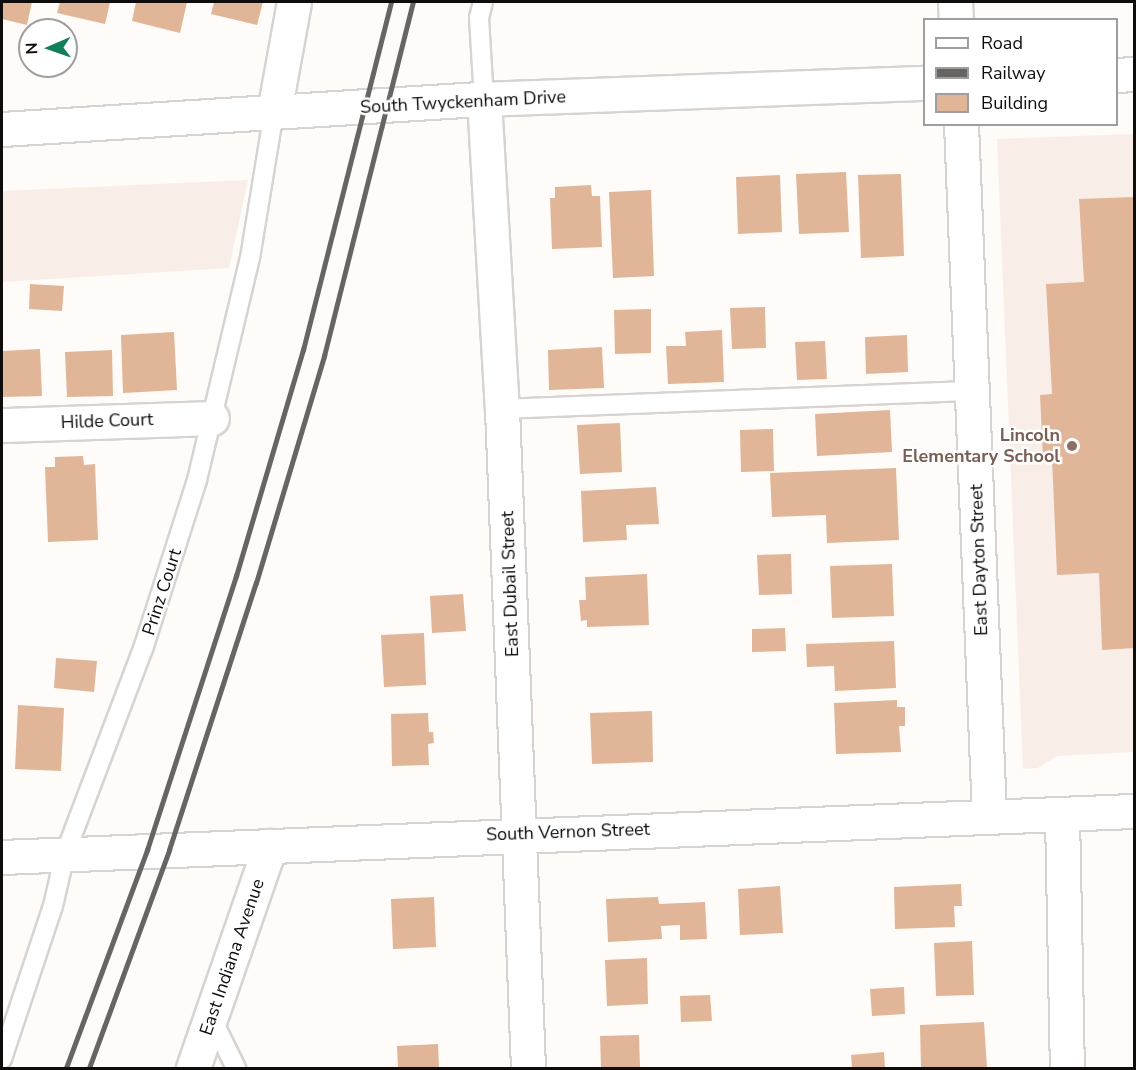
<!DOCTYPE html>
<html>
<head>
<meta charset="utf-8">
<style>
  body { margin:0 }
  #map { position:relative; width:1136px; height:1070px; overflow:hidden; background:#fefbf8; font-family:"Nunito Sans",sans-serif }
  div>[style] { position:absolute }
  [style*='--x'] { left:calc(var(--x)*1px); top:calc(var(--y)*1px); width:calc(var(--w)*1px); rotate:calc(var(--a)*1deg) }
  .built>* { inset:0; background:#f9eee7 }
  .building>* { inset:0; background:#e1b698 }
  .roads { filter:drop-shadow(2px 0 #d6d3d0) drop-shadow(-2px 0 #d6d3d0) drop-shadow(0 2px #d6d3d0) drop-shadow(0 -2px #d6d3d0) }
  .service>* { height:18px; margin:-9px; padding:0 9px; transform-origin:9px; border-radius:9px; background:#fff }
  .minor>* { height:33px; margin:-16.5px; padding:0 16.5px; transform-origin:16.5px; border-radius:16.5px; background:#fff }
  .tertiary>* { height:33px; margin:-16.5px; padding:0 16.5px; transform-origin:16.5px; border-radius:16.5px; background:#fff }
  .rail>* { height:4.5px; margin:-2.25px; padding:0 2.25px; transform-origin:2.25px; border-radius:2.25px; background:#676563 }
  .dots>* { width:16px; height:16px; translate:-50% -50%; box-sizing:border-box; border:3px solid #fff; border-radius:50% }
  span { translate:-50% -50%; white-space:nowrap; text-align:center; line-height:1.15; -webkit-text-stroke:5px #fff; paint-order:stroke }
  .street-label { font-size:18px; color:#0e0d0c }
  .education-label { font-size:18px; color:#785e54; font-weight:700 }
  .right { translate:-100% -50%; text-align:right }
  .frame { position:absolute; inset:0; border:3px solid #0e0d0c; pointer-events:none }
  .legend { position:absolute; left:923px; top:18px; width:195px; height:108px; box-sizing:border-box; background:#fff; border:2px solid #9f9e9e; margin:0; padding:8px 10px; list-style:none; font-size:18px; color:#0e0d0c }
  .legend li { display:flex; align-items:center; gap:12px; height:30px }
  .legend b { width:30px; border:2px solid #9f9e9e }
  .north { position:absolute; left:18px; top:18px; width:60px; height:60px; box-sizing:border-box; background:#fff; border:2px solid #9f9e9e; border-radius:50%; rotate:268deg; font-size:16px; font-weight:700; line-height:24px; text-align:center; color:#0e0d0c }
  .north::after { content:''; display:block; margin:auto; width:21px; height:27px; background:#127f5b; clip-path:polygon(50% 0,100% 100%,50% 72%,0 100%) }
</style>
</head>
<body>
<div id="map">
  <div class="built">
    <div style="clip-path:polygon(1134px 134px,1134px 752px,1057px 756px,1038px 768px,1023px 769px,997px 139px)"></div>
    <div style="clip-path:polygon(248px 180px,229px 268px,2px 282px,2px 191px)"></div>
  </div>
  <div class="building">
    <div style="clip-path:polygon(2px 2px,32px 2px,27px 25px,2px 19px)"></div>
    <div style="clip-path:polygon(60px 2px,110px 2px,105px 24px,57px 13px)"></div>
    <div style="clip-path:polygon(136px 2px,187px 2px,180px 33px,132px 21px)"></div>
    <div style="clip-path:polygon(214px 2px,263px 2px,257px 25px,211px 14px)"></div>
    <div style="clip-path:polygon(846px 172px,849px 232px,799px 234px,796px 174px)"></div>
    <div style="clip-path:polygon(901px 174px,904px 256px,861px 258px,858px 175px)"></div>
    <div style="clip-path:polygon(780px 175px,782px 232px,738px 234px,736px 177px)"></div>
    <div style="clip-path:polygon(591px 185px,592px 196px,600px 196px,602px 247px,552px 249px,550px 198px,555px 198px,555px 187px)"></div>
    <div style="clip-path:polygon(651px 190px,654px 276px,613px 278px,609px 192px)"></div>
    <div style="clip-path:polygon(1134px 197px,1134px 648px,1102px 650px,1099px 573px,1057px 575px,1052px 458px,1043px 458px,1040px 395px,1052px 394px,1046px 284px,1084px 282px,1079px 199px)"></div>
    <div style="clip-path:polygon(30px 284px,64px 286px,62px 311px,29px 309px)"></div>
    <div style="clip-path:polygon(765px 307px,766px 348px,732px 349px,730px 308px)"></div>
    <div style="clip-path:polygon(651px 309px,651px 353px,615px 354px,614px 310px)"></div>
    <div style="clip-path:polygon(722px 330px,724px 382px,668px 384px,666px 346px,686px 346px,685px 332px)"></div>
    <div style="clip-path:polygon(174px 332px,177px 390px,123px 393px,121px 335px)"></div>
    <div style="clip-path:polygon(907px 335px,908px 372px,866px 374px,865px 337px)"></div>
    <div style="clip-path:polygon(825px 341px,827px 379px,797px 380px,795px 342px)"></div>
    <div style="clip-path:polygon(602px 347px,604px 388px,549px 390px,548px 350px)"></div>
    <div style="clip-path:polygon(40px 349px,42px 396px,2px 397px,2px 351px)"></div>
    <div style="clip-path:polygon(112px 350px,113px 396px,67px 397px,65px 352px)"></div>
    <div style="clip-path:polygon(890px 410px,892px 452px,817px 456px,815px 414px)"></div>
    <div style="clip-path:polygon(620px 423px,622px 472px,580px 474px,577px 425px)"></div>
    <div style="clip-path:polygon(773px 429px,774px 471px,741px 472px,740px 430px)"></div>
    <div style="clip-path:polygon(83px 456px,84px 465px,95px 464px,98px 540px,48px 542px,45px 467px,55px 467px,55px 457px)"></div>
    <div style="clip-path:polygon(896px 468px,899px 540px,827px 543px,826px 515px,772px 517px,770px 473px)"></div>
    <div style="clip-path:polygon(656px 487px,659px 524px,626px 525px,627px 540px,583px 542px,581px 491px)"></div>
    <div style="clip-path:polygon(791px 554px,792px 594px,759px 595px,757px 555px)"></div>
    <div style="clip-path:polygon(892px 564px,894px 616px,832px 618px,830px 566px)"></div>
    <div style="clip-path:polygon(647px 574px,649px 625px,587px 627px,587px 620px,581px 621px,579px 600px,586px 600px,585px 577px)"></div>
    <div style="clip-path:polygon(463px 594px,466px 631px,432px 633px,430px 596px)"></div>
    <div style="clip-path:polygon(785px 628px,786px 651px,752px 652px,752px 629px)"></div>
    <div style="clip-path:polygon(424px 633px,426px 685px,384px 687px,381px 635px)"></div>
    <div style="clip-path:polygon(894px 641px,896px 688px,835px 691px,834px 666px,807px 667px,806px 644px)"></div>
    <div style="clip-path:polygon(56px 658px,97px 661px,94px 692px,54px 688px)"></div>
    <div style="clip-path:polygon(897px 700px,897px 707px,905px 707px,905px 726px,899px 726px,901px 752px,836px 754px,834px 703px)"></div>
    <div style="clip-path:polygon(18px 705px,64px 708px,61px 771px,15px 769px)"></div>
    <div style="clip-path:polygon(652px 711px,653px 762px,592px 764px,590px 713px)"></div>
    <div style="clip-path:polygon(428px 713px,429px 732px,433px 732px,434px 743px,428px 744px,429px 765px,392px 766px,391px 714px)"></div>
    <div style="clip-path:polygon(961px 884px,962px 906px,954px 906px,955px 927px,895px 929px,894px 887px)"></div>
    <div style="clip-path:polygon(780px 886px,783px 933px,740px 935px,738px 889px)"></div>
    <div style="clip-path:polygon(434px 897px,436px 947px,393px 949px,391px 899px)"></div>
    <div style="clip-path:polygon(658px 897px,659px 904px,705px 902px,707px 939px,680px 940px,680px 925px,661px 926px,662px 939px,608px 942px,606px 899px)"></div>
    <div style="clip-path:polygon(972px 941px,974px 995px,936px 996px,934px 943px)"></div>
    <div style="clip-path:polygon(647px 958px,648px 1004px,607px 1006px,605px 960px)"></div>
    <div style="clip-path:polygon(904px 987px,905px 1014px,872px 1016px,870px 989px)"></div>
    <div style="clip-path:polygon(710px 995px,712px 1021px,681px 1022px,680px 996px)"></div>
    <div style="clip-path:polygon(984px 1022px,987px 1068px,921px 1068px,920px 1025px)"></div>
    <div style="clip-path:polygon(639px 1035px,640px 1068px,601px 1068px,600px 1036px)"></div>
    <div style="clip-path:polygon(438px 1044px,439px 1068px,398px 1068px,397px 1046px)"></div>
    <div style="clip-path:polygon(884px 1052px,885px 1068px,852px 1068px,851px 1055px)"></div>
  </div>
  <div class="roads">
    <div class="service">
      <div style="--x:483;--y:2;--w:16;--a:104"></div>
      <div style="--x:479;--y:18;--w:81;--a:86.5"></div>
      <div style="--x:502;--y:409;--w:471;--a:-2.2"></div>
      <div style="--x:212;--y:1019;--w:55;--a:63.9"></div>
      <div style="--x:2;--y:1059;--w:161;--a:-71.6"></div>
      <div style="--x:53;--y:906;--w:53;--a:-77"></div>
      <div style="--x:65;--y:854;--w:222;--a:-69.2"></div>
      <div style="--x:144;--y:646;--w:174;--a:-72.3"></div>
      <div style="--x:197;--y:480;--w:228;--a:-76.6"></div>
      <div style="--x:250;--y:258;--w:148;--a:-80.7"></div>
    </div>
    <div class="minor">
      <div style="--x:955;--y:2;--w:18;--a:87"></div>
      <div style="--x:484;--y:99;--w:311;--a:86.7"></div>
      <div style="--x:502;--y:409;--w:660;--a:87.74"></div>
      <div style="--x:274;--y:112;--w:112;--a:-79.7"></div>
      <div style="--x:961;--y:124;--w:693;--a:87.68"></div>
      <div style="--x:2;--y:425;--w:210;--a:-1.9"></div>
      <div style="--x:1062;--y:814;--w:254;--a:88.9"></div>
      <div style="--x:2;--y:857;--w:1133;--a:-2.33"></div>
      <div style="--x:193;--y:1068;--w:235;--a:-70.9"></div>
    </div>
    <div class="tertiary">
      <div style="--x:1116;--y:75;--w:18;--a:-3"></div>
      <div style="--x:2;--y:129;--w:483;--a:-3.6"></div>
      <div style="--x:484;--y:99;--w:440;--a:-2.1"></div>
    </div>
  </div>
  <div class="rail">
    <div style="--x:66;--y:1068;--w:233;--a:-69.6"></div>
    <div style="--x:147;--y:850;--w:288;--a:-72"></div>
    <div style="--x:236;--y:576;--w:236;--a:-73.5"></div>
    <div style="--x:303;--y:350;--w:359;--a:-75.8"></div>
    <div style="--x:89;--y:1068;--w:232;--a:-69.8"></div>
    <div style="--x:169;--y:850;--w:281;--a:-72"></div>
    <div style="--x:256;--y:583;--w:237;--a:-73.3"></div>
    <div style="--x:324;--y:356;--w:365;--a:-75.9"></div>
  </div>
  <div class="dots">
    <div style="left:1072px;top:446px;background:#8d6e63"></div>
  </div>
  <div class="street-label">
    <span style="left:463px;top:102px;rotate:-3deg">South Twyckenham Drive</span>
    <span style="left:107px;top:421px;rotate:-2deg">Hilde Court</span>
    <span style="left:979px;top:560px;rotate:-92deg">East Dayton Street</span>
    <span style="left:510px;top:584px;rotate:-92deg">East Dubail Street</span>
    <span style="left:162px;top:592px;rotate:-72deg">Prinz Court</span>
    <span style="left:568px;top:832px;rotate:-2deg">South Vernon Street</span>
    <span style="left:232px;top:957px;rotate:-71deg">East Indiana Avenue</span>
  </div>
  <div class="education-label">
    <span class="right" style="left:1060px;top:446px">Lincoln<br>Elementary School</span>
  </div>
  <div class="frame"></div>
  <ul class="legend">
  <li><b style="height:8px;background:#fff"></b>Road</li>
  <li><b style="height:8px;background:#676563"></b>Railway</li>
  <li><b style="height:16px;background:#e1b698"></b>Building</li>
  </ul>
  <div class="north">N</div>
</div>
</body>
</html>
